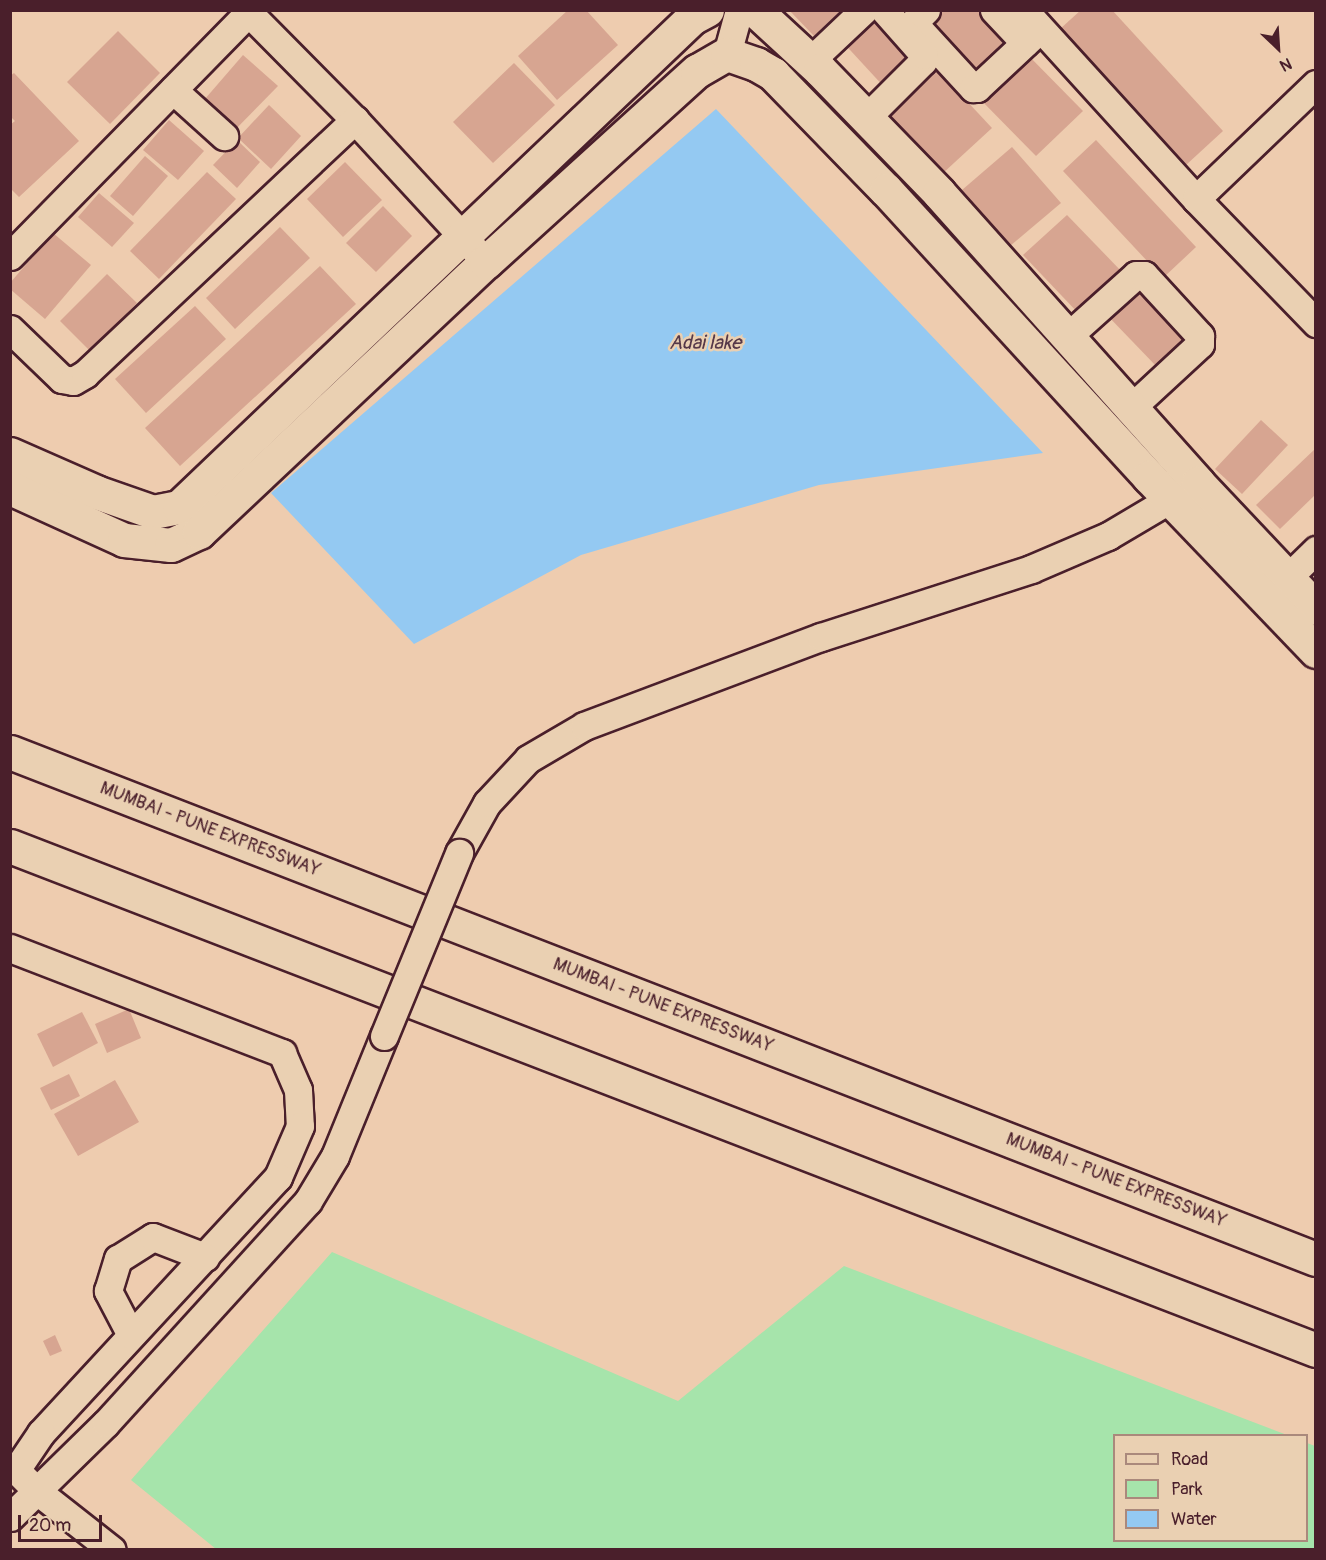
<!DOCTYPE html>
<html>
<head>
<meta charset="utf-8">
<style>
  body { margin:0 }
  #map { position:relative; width:1326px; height:1560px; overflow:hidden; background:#eeccaf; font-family:Pangolin,sans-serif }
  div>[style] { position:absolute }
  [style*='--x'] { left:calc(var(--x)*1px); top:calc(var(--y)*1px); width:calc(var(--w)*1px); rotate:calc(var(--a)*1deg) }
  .green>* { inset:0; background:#a6e4ab }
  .water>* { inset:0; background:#94c9f2 }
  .building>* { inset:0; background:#d7a591 }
  .roads { filter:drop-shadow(2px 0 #4a1f2b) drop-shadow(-2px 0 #4a1f2b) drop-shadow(0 2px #4a1f2b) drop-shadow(0 -2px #4a1f2b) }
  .minor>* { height:27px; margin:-13.5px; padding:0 13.5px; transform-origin:13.5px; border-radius:13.5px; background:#ead0b2 }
  .secondary>* { height:33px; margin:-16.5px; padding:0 16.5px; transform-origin:16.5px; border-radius:16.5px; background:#ead0b2 }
  .motorway>* { height:33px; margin:-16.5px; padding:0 16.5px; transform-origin:16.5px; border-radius:16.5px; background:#ead0b2 }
  .bridges { filter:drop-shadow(2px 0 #4a1f2b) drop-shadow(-2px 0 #4a1f2b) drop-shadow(0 2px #4a1f2b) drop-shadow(0 -2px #4a1f2b) }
  .minor-bridge>* { height:27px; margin:-13.5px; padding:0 13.5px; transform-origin:13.5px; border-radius:13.5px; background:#ead0b2 }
  span { translate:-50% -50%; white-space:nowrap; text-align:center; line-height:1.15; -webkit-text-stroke:5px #ead0b2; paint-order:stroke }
  .street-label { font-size:18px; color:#4a1f2b }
  .water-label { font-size:20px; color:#553849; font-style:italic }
  .frame { position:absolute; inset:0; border:12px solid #4a1f2b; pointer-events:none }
  .legend { position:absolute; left:1113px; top:1434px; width:195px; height:108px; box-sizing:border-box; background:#ead0b2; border:2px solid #aa897c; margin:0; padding:8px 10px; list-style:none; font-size:18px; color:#4a1f2b }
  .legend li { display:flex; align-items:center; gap:12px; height:30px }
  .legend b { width:30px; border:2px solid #aa897c }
  .north { position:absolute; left:1248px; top:18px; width:60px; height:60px; -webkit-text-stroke:4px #ead0b2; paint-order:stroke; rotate:155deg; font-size:16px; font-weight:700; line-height:24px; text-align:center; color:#4a1f2b }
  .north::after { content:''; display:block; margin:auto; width:21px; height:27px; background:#4a1f2b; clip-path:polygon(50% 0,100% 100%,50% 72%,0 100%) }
  .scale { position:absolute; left:18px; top:1515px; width:84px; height:27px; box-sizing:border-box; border:3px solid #4a1f2b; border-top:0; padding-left:8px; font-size:18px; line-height:21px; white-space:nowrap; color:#4a1f2b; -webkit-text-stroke:4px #ead0b2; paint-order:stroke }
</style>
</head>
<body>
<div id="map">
  <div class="green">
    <div style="clip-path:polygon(332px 1252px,678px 1401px,844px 1266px,1287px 1435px,1114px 1436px,1114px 1540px,1306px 1540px,1307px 1443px,1315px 1446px,1315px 1549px,216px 1549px,131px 1480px)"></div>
  </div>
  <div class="water">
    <div style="clip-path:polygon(716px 109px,1043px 453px,819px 485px,581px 555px,414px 644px,271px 493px)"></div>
  </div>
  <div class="building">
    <div style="clip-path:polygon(568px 10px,586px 10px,618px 45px,557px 100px,518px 56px)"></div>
    <div style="clip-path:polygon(789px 10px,841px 10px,814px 36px)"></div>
    <div style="clip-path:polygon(872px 10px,921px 57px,886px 89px,839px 38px)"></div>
    <div style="clip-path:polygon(935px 10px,990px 10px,1021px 42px,976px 85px,920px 25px)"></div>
    <div style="clip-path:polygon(1081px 10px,1112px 10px,1223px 131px,1186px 165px,1060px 29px)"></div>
    <div style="clip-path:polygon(118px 31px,160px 73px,110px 124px,67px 82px)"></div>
    <div style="clip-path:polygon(1023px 50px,1083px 111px,1036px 156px,976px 95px)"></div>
    <div style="clip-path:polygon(243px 55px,278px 86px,230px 135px,198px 107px)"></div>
    <div style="clip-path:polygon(514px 63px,555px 105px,493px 163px,453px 122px)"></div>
    <div style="clip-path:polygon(936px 68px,992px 128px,942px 174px,886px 115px)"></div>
    <div style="clip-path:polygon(14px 73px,79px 141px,19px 197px,10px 188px,10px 125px,15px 121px,10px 116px,10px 76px)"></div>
    <div style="clip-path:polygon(269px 105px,301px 136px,271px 169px,238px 138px)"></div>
    <div style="clip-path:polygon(169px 120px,204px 151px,178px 180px,143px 150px)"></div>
    <div style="clip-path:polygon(237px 140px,260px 162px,237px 188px,213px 165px)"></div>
    <div style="clip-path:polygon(1096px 140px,1196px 247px,1163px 278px,1063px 171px)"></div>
    <div style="clip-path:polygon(1012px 147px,1061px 203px,1010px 246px,962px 190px)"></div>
    <div style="clip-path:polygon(145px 156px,168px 176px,133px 216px,110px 196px)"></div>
    <div style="clip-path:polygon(345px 162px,382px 200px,343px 237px,307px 199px)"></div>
    <div style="clip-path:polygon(207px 172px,236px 199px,159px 279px,130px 251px)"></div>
    <div style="clip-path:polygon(99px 193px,134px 223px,112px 247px,78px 217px)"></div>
    <div style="clip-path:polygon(383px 206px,412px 236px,376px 272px,346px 243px)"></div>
    <div style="clip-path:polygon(1067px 215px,1124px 274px,1080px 315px,1023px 255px)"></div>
    <div style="clip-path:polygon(280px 227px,310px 258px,235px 329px,206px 298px)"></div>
    <div style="clip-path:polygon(53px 233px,91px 265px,45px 319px,10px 289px,10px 283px)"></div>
    <div style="clip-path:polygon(320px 266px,356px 304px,180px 466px,145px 428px)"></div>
    <div style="clip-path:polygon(107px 274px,137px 303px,90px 351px,60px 321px)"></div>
    <div style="clip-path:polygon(1139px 281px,1191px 336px,1158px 368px,1105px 313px)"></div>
    <div style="clip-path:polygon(195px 306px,226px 339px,146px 413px,115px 379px)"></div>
    <div style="clip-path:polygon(1261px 420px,1288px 445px,1242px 494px,1215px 469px)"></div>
    <div style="clip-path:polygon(1316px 448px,1316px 494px,1280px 529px,1256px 505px)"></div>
    <div style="clip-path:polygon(129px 1009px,141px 1038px,107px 1053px,95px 1024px)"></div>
    <div style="clip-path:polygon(82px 1012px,98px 1043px,53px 1067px,37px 1034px)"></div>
    <div style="clip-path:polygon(69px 1074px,80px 1096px,51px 1110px,40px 1088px)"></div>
    <div style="clip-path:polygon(115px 1080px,139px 1122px,78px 1156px,54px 1114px)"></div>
    <div style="clip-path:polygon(55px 1335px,62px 1351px,50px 1356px,43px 1341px)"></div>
  </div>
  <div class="roads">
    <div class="minor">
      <div style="--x:246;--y:10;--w:155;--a:45.3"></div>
      <div style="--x:355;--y:120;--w:193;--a:47.3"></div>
      <div style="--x:926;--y:10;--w:16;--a:135"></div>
      <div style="--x:915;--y:21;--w:4;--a:90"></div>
      <div style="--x:915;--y:25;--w:86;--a:47.4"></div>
      <div style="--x:973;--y:88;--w:4;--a:0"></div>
      <div style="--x:977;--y:88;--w:86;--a:-43.1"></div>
      <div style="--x:994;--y:10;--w:45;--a:46.8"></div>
      <div style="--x:1024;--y:10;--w:256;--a:47.7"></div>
      <div style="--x:1196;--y:199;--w:173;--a:45.9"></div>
      <div style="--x:727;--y:54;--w:46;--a:-74.7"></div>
      <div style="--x:810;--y:61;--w:74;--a:-43.4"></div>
      <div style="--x:173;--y:90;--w:69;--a:42"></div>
      <div style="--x:866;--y:118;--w:81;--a:-45"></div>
      <div style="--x:923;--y:61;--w:6;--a:-81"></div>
      <div style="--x:924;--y:55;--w:60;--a:-131.6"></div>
      <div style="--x:1196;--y:199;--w:166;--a:-43.8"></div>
      <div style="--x:10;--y:256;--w:340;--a:-45.6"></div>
      <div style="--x:10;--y:329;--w:72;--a:43.9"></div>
      <div style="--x:62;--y:379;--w:11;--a:10"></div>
      <div style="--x:73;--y:381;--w:14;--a:-30"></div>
      <div style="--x:85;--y:374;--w:371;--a:-43.3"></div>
      <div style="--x:1068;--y:336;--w:91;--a:-41.9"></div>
      <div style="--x:1136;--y:275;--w:8;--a:0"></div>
      <div style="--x:1144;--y:275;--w:83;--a:47.4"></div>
      <div style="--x:1200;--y:336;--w:8;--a:90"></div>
      <div style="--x:1200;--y:344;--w:93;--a:137.2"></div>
      <div style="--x:1274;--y:591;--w:59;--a:-44.3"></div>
      <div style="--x:459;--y:853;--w:57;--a:-60.8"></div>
      <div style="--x:487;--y:803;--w:60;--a:-47"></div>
      <div style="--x:528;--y:759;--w:65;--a:-30.5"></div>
      <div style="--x:584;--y:726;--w:253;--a:-20.6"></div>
      <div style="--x:821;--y:637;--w:221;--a:-17.9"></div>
      <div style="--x:1031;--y:569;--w:84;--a:-23.2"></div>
      <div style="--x:1108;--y:536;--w:92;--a:-30.7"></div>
      <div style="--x:10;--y:948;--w:292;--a:21.1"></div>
      <div style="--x:282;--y:1053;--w:40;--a:66.6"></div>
      <div style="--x:298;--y:1090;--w:36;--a:87"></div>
      <div style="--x:300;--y:1126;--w:56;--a:113.3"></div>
      <div style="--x:278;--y:1177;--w:349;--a:132.8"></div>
      <div style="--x:41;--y:1433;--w:45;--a:124"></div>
      <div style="--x:16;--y:1470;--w:30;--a:45"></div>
      <div style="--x:37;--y:1491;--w:95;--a:38.2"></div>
      <div style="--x:131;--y:1335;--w:50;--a:-117.6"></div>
      <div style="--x:108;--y:1291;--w:34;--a:-73"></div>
      <div style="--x:118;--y:1259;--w:41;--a:-32.2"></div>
      <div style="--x:153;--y:1237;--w:56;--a:21"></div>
      <div style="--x:10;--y:1517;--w:134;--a:-44.4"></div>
      <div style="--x:106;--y:1423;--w:300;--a:-47.7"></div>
      <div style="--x:308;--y:1201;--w:52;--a:-59"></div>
      <div style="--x:335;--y:1156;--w:130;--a:-67.8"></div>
    </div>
    <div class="secondary">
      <div style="--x:755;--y:10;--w:88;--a:42.7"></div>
      <div style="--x:820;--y:70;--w:171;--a:45.9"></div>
      <div style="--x:939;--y:193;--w:389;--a:48.2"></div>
      <div style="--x:1198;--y:483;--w:172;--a:46.7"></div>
      <div style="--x:10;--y:454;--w:94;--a:23.8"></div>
      <div style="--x:96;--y:492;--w:60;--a:19.3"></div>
      <div style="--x:153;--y:512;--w:26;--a:-11"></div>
      <div style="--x:179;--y:507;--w:709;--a:-43.63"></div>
      <div style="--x:692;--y:18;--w:17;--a:-28"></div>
      <div style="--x:10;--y:488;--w:125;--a:24.5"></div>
      <div style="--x:124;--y:540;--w:47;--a:6.1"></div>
      <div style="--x:171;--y:545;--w:31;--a:-25"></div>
      <div style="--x:199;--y:532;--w:394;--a:-43.3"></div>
      <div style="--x:486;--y:262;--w:285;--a:-42.2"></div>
      <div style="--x:697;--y:71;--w:34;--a:-30"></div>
      <div style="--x:727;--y:54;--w:31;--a:19"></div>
      <div style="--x:756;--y:64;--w:20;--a:30"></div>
      <div style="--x:773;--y:74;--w:162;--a:45.8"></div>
      <div style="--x:886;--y:190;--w:389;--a:47.5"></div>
      <div style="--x:1149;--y:477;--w:241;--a:46.2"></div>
    </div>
    <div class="motorway">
      <div style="--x:10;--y:752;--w:1401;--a:21.22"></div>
      <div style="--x:10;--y:846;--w:1400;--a:21.1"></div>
    </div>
  </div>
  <div class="bridges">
    <div class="minor-bridge">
      <div style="--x:384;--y:1036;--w:198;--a:-67.7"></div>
    </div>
  </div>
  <div class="street-label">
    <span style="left:210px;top:830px;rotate:21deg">MUMBAI - PUNE EXPRESSWAY</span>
    <span style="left:663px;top:1006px;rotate:21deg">MUMBAI - PUNE EXPRESSWAY</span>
    <span style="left:1116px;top:1181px;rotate:21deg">MUMBAI - PUNE EXPRESSWAY</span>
  </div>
  <div class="water-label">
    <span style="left:705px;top:342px">Adai lake</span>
  </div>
  <div class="frame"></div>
  <ul class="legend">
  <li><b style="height:8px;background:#ead0b2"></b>Road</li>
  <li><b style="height:16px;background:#a6e4ab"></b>Park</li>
  <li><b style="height:16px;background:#94c9f2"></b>Water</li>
  </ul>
  <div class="north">N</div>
  <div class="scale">20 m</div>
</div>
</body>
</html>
